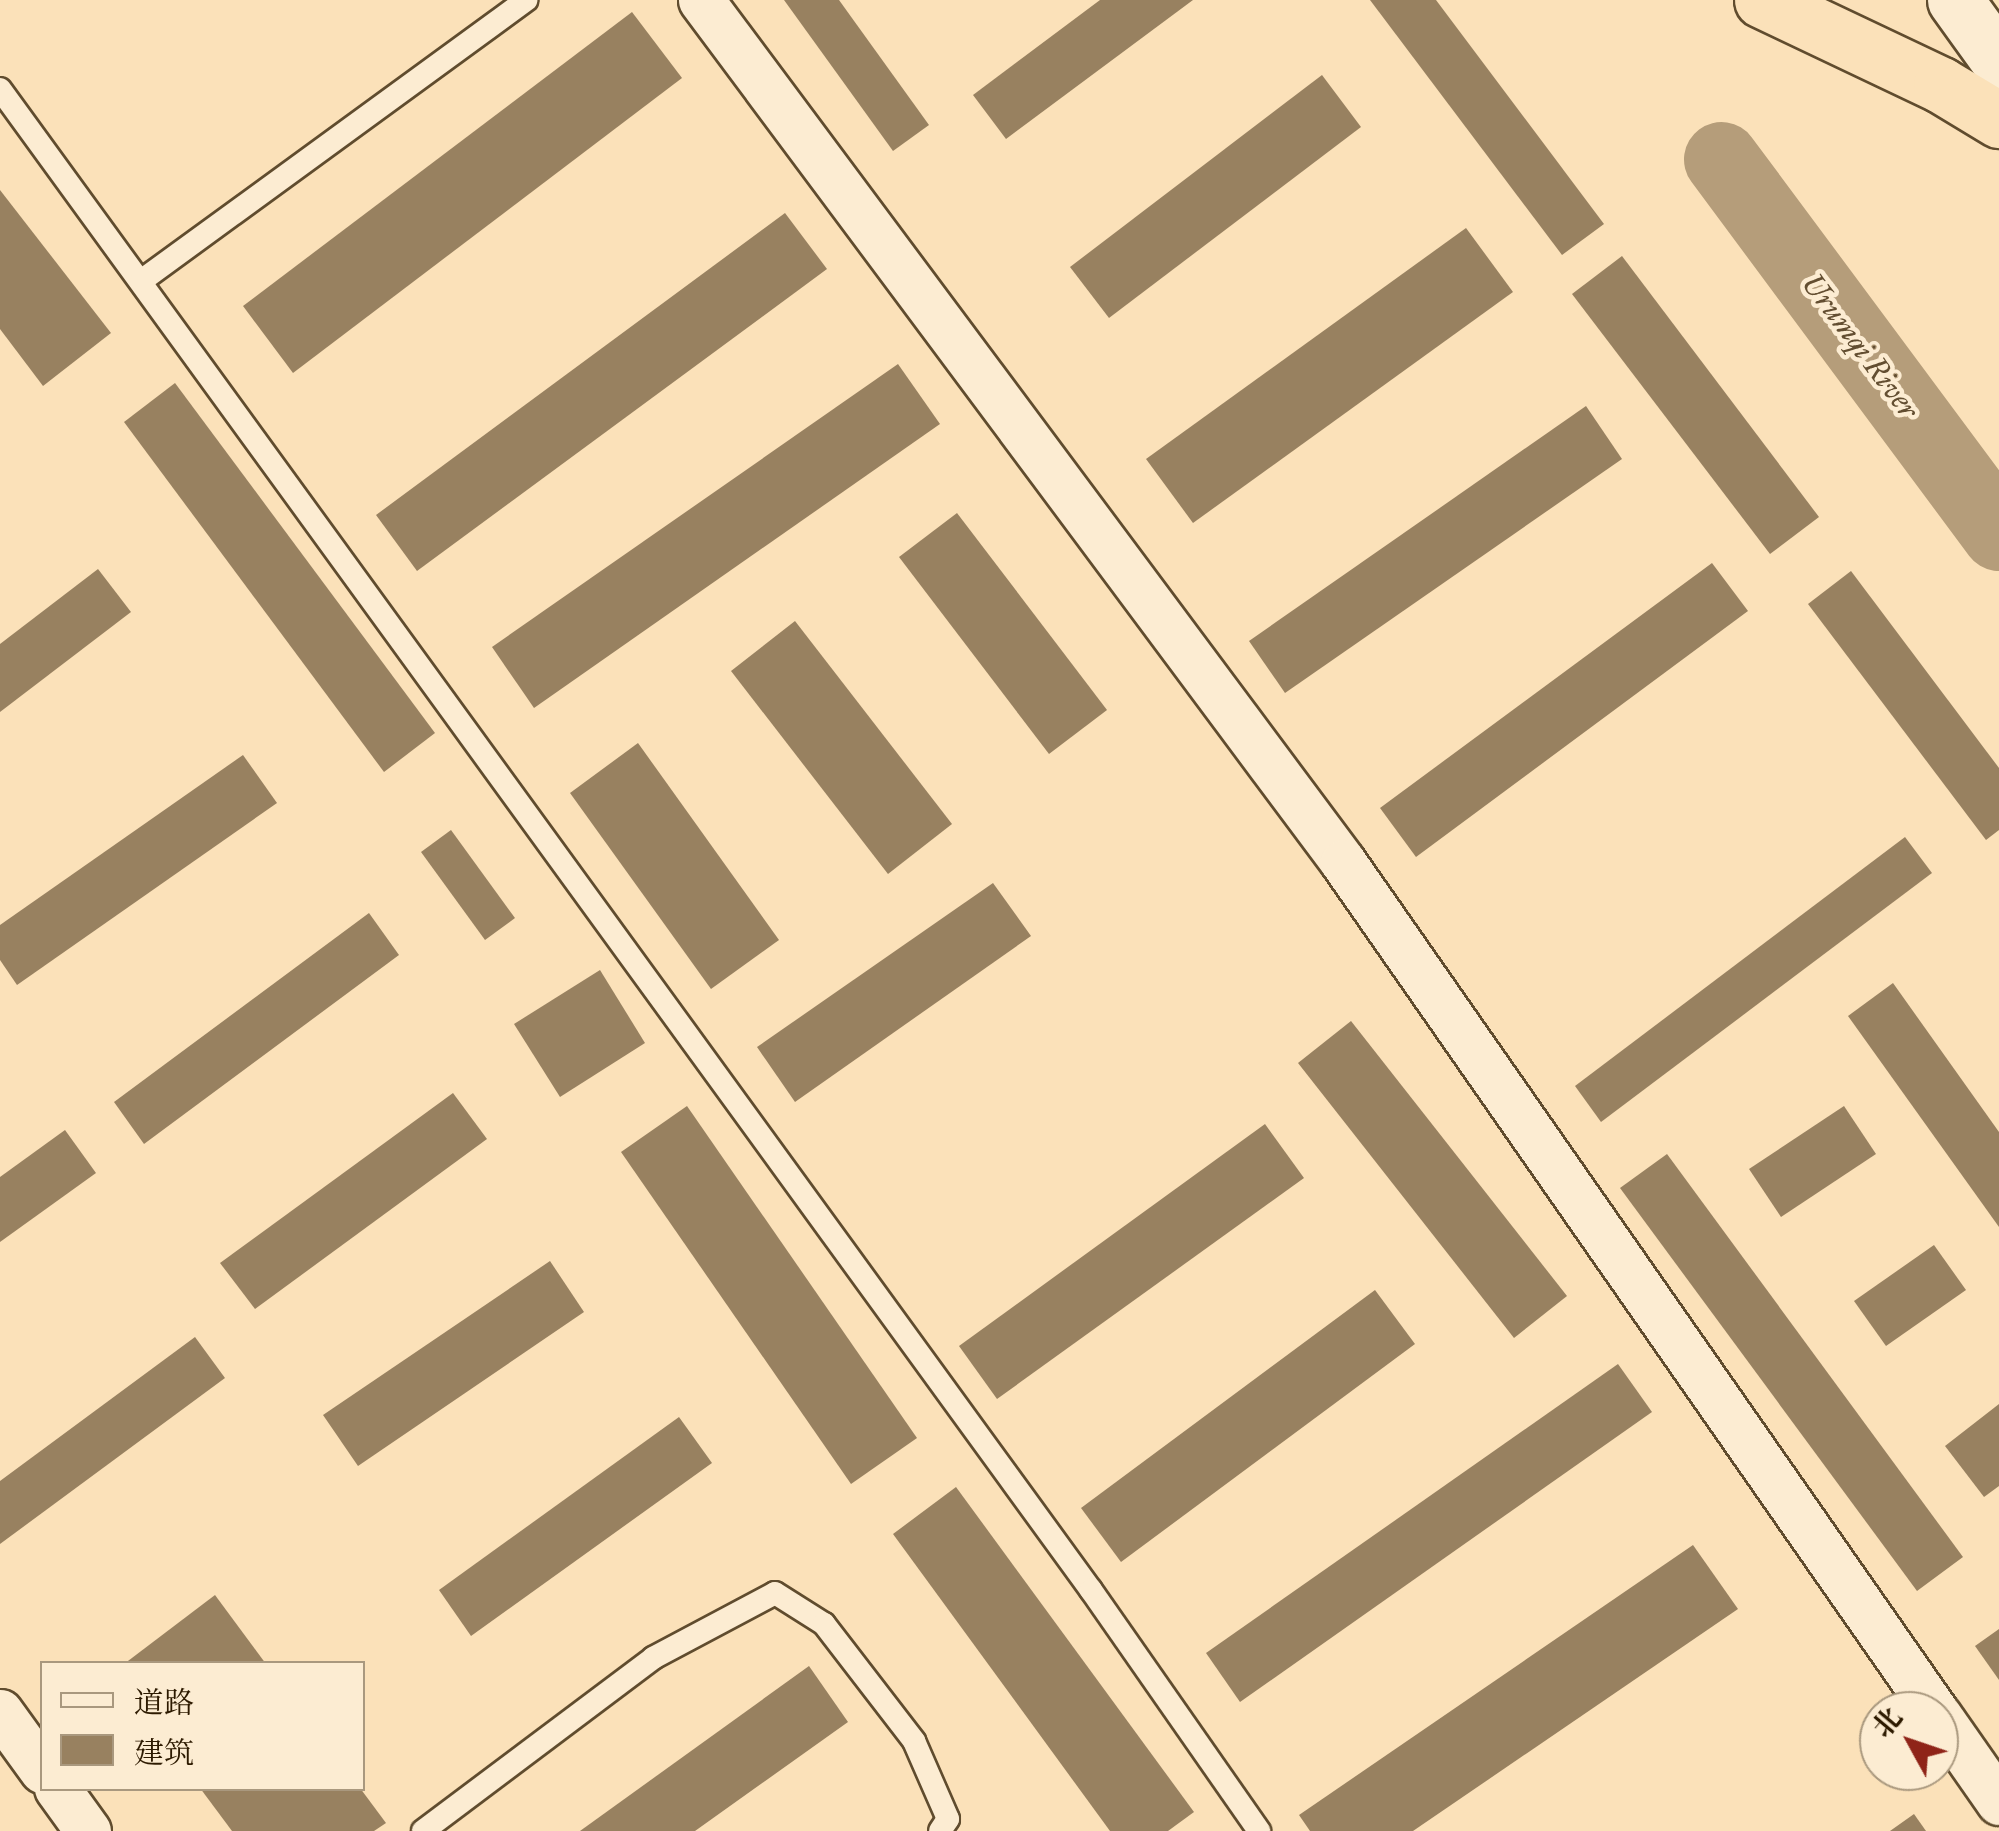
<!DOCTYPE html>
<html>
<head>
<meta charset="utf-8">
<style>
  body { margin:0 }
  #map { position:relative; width:1999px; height:1831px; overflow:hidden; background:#fbe1b9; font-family:"IM FELL Great Primer","Noto Serif SC",serif }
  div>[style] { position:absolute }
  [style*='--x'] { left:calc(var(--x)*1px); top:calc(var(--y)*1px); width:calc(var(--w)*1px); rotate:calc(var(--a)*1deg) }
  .river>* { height:75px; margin:-37.5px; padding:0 37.5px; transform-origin:37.5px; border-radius:37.5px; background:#b59d7a }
  .building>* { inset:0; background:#988160 }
  .roads { filter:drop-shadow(2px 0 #604c2e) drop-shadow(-2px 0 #604c2e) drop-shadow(0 2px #604c2e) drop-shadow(0 -2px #604c2e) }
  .lane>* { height:22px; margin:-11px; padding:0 11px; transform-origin:11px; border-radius:11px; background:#fcecd2 }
  .street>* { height:45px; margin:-22.5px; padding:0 22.5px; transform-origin:22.5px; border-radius:22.5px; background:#fcecd2 }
  .secondary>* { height:55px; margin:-27.5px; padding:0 27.5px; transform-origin:27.5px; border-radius:27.5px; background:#fcecd2 }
  .highway>* { height:55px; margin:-27.5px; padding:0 27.5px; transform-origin:27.5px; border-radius:27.5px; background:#fbe1b9 }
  span { translate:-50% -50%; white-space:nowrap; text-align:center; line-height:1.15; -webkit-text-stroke:9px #fcecd2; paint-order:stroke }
  .water-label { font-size:30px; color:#634e31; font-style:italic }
  .legend { position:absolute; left:40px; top:1661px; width:325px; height:130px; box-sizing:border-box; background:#fcecd2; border:2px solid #a9987e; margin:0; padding:12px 18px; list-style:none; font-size:30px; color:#2d1a00 }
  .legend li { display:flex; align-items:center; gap:20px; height:50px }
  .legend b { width:50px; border:2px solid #a9987e }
  .north { position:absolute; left:1859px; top:1691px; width:100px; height:100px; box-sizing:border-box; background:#fcecd2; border:2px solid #a9987e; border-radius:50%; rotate:310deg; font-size:28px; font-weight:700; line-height:40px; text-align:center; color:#2d1a00 }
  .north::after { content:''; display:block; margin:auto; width:35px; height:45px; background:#8f2418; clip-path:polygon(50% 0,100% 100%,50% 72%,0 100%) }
</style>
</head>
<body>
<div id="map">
  <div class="river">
    <div style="--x:1721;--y:159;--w:466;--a:53.4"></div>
  </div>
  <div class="building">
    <div style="clip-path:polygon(784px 0,839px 0,929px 125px,893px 151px)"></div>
    <div style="clip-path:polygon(1100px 0,1193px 0,1006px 139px,973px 95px)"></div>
    <div style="clip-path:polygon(1370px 0,1436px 0,1604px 224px,1562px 255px)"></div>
    <div style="clip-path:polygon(632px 12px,682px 78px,293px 373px,243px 306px)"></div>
    <div style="clip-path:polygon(1322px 75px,1361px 127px,1109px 318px,1070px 267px)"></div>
    <div style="clip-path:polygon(0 190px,111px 333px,43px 386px,0 329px)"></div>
    <div style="clip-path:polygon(785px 213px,827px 269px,417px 571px,376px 515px)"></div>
    <div style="clip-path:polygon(1466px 228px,1513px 292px,1193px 523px,1146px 459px)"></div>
    <div style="clip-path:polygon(1622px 256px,1819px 517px,1770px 554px,1572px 294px)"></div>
    <div style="clip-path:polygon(898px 364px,940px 424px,534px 708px,492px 647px)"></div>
    <div style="clip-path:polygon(175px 383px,435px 733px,384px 772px,124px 422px)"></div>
    <div style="clip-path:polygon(1586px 406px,1622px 459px,1285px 693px,1249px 641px)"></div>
    <div style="clip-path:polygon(957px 513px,1107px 710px,1049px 754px,899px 557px)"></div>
    <div style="clip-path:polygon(1712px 563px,1748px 611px,1416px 857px,1380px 808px)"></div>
    <div style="clip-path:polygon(98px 569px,131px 612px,0 712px,0 644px)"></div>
    <div style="clip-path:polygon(1851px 571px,1999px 768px,1999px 830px,1986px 840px,1808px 604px)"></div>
    <div style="clip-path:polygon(795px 621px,952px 824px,888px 874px,731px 671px)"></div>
    <div style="clip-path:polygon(638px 743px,779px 940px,711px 989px,570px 793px)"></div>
    <div style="clip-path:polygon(243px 755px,277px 803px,17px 985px,0 960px,0 925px)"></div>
    <div style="clip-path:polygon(451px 830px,515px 918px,485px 940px,421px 852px)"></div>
    <div style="clip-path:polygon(1905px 837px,1932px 873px,1601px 1122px,1575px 1086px)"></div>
    <div style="clip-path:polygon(993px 883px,1031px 936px,795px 1102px,757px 1047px)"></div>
    <div style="clip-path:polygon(369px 913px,399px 955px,144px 1144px,114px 1102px)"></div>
    <div style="clip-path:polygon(600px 970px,645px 1043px,560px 1097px,514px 1024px)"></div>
    <div style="clip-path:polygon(1893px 983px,1999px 1132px,1999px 1227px,1848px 1016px)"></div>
    <div style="clip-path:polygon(1351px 1021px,1567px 1296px,1514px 1338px,1298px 1063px)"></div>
    <div style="clip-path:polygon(453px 1093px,487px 1139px,255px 1309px,220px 1263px)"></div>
    <div style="clip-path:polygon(687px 1106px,917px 1438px,851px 1484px,621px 1152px)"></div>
    <div style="clip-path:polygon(1844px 1106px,1876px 1154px,1781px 1217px,1749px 1169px)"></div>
    <div style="clip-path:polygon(1265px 1124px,1304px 1178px,997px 1399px,959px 1346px)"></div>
    <div style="clip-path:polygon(65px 1130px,96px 1173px,0 1242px,0 1177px)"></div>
    <div style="clip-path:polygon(1667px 1154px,1963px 1557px,1917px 1591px,1620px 1188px)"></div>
    <div style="clip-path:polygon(1934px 1245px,1966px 1290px,1886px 1346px,1854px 1301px)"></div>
    <div style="clip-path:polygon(550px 1261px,584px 1312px,358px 1466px,323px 1415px)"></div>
    <div style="clip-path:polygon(1375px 1290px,1415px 1344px,1121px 1562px,1081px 1508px)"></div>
    <div style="clip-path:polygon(195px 1337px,225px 1378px,0 1544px,0 1481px)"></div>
    <div style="clip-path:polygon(1618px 1364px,1652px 1412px,1240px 1702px,1206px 1653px)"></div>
    <div style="clip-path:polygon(1999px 1404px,1999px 1486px,1984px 1497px,1945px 1446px)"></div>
    <div style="clip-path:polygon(679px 1417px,712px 1463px,471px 1636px,439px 1590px)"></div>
    <div style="clip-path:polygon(956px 1487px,1194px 1812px,1168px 1831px,1110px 1831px,893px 1534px)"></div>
    <div style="clip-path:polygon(1693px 1545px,1738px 1609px,1413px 1831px,1310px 1831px,1299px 1815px)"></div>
    <div style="clip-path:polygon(215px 1595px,266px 1664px,124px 1664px)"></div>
    <div style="clip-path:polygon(1999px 1629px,1999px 1680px,1975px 1646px)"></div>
    <div style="clip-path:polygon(809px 1666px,848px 1722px,695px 1831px,580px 1831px)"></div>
    <div style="clip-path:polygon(200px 1788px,360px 1788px,386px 1823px,374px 1831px,232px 1831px)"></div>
    <div style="clip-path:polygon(1914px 1814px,1926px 1831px,1890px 1831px)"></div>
  </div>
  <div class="roads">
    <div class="lane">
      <div style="--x:0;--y:89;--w:1856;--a:53.99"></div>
      <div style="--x:1091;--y:1590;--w:294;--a:55.1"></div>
      <div style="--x:141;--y:281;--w:477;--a:-36.1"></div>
      <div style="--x:423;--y:1831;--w:288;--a:-36.9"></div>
      <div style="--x:653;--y:1658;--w:138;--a:-28"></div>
      <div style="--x:775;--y:1593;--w:58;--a:32.3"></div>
      <div style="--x:824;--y:1624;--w:148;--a:52.4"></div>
      <div style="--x:914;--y:1741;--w:85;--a:66.4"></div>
      <div style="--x:948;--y:1819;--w:14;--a:124"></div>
    </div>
    <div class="street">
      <div style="--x:701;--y:0;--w:1075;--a:53.32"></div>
      <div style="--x:1343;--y:862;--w:1035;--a:55.11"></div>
      <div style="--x:0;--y:1712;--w:72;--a:54.1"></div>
      <div style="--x:1939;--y:1716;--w:105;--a:55.1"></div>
      <div style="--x:57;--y:1788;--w:53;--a:54.2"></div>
    </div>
    <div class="secondary">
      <div style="--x:1955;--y:0;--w:75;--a:54.2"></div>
    </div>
    <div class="highway">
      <div style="--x:1762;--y:0;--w:198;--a:25.4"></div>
      <div style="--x:1941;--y:85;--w:68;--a:31.1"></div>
    </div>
  </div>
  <div class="water-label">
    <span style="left:1860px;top:346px;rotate:53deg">Urumqi River</span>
  </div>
  <ul class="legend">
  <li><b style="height:12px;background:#fcecd2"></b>道路</li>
  <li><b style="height:28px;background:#988160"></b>建筑</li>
  </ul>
  <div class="north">北</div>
</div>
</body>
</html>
